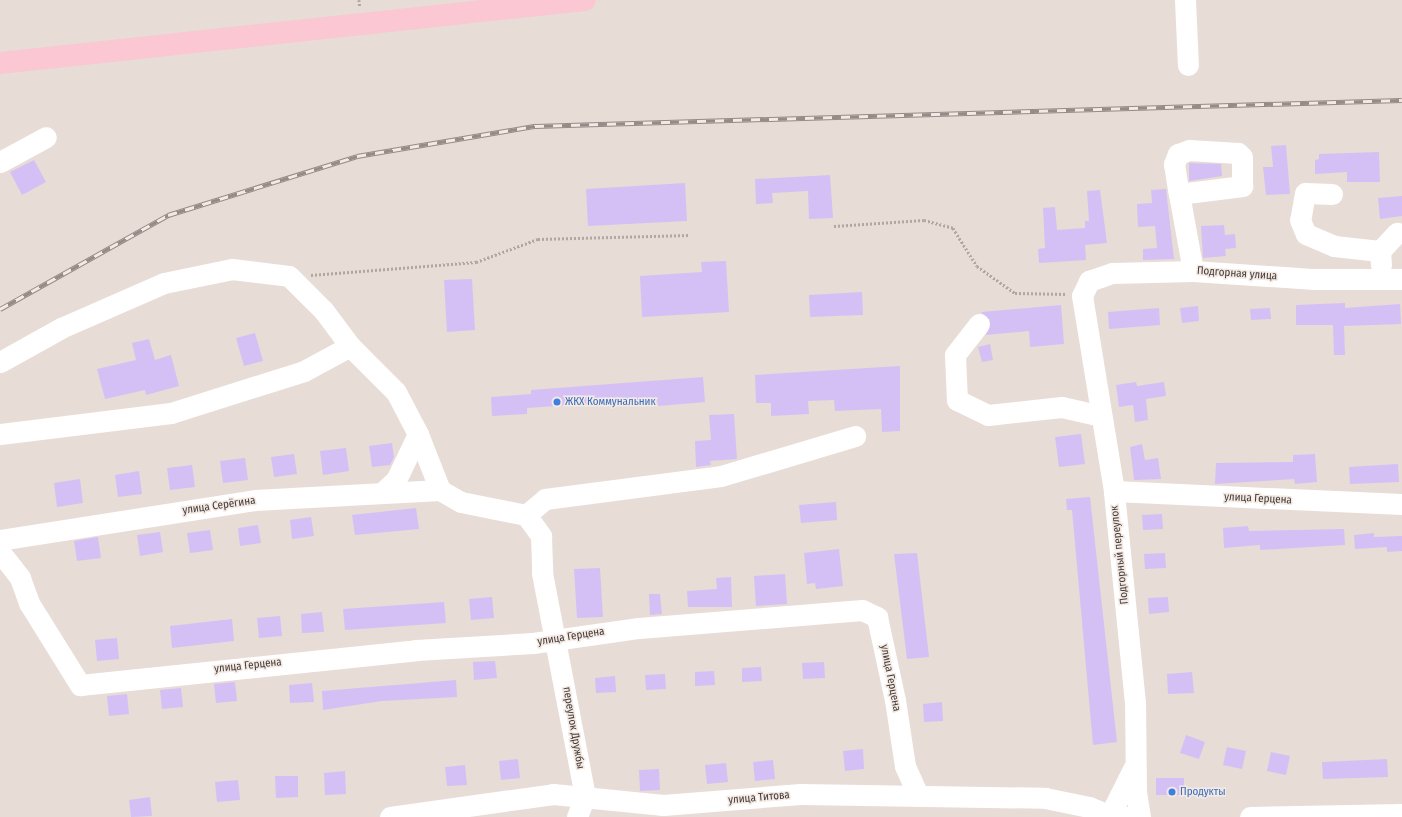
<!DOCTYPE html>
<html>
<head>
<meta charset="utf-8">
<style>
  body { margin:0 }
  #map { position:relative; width:1402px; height:817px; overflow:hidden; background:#e8dcd6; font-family:"Fira Sans Condensed",sans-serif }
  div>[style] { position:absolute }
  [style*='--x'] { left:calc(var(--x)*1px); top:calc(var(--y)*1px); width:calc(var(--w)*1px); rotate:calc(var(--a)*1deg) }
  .building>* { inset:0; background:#d4c0f5 }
  .path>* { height:2.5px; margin-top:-1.25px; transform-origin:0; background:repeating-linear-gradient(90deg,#b1a7a2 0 2px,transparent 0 4px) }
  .minor>* { height:21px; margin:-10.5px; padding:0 10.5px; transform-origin:10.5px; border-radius:10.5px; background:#fff }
  .major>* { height:22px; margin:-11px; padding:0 11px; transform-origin:11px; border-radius:11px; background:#fac7d3 }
  .rail>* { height:4.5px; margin-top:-2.25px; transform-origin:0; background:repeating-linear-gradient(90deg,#f5e9e3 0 9px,#958c88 0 18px); box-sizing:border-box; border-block:1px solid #958c88 }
  .dots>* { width:11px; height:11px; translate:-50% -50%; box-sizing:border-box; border:2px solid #f5e9e3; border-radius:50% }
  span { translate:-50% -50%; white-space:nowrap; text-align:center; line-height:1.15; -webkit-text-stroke:3px #f5e9e3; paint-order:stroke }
  .street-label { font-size:11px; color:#403b39 }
  .shop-label { font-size:11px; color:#366cbe }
  .left { translate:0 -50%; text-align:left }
</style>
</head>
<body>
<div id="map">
  <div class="building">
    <div style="clip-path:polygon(1286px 145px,1290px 194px,1266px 195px,1263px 167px,1273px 167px,1271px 146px)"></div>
    <div style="clip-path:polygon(1379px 152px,1380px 182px,1347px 182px,1347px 172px,1315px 174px,1315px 160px,1319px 159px,1319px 154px)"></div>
    <div style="clip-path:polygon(34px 160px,46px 182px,22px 195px,10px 172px)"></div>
    <div style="clip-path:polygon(1189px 163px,1221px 164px,1222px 176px,1189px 181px)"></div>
    <div style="clip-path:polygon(830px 175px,833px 218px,809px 219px,808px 191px,772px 193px,773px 203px,756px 204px,755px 179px)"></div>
    <div style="clip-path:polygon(685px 183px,687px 221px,588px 226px,586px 189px)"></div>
    <div style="clip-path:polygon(1166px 189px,1174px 259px,1143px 260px,1143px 249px,1157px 248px,1155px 226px,1138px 227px,1137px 204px,1152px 203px,1151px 190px)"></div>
    <div style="clip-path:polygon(1100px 190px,1107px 243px,1085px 245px,1086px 260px,1039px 263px,1038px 249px,1045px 248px,1043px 208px,1055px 207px,1057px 230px,1085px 228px,1085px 221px,1089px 221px,1087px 191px)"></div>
    <div style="clip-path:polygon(1402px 196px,1402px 216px,1380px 219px,1378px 198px)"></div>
    <div style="clip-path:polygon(1224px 225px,1225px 235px,1235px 234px,1236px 248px,1225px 249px,1226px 256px,1203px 258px,1201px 226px)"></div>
    <div style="clip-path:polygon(726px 261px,729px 312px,642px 317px,640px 276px,702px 272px,701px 262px)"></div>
    <div style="clip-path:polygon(472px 279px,475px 330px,447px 332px,444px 280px)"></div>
    <div style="clip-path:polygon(862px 292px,863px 315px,810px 317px,809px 295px)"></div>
    <div style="clip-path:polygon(1345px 303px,1345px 308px,1400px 304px,1401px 324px,1344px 326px,1345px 355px,1334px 355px,1333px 325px,1296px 325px,1296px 305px)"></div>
    <div style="clip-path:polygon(1061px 305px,1064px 344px,1030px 347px,1029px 331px,986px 335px,990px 320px,981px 312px)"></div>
    <div style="clip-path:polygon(1198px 306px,1199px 321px,1182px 323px,1180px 308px)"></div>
    <div style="clip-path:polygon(1159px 308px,1160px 325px,1109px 329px,1108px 312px)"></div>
    <div style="clip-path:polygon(1270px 308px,1271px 319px,1251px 320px,1250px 309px)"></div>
    <div style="clip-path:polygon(255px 333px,263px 361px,244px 366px,236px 338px)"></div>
    <div style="clip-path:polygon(149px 339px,155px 360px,171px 355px,179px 386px,146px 395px,145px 390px,105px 399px,97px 369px,136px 360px,132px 343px)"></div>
    <div style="clip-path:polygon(990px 344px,993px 360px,982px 362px,978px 347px)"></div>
    <div style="clip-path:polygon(900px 366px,900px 431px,882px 432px,881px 409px,835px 411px,834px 400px,808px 401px,809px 414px,771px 416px,771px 403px,756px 403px,755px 375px)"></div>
    <div style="clip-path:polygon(703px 377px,705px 402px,658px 406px,657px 399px,527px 408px,527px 414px,492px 416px,491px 397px,531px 394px,531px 390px)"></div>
    <div style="clip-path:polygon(1136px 382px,1137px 386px,1164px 382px,1166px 396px,1146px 399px,1148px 420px,1135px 422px,1133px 405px,1119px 407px,1116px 385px)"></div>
    <div style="clip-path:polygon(734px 414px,737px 459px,710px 461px,711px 465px,696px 467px,695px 441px,711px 440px,709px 415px)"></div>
    <div style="clip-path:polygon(1081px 434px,1085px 464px,1059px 467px,1055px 437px)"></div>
    <div style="clip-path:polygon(392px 443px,394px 457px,390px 465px,372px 467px,369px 446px)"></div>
    <div style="clip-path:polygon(1142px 444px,1145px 460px,1158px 458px,1161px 479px,1134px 480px,1130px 447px)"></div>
    <div style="clip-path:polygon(346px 448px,349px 471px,323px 475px,320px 451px)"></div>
    <div style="clip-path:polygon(294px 454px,297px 474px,274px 477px,271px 457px)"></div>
    <div style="clip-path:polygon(1315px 454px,1317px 482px,1295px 484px,1294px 479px,1215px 484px,1216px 463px,1293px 462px,1293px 455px)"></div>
    <div style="clip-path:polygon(245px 458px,248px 480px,223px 483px,220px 461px)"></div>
    <div style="clip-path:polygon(1398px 464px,1399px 482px,1350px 484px,1349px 467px)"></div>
    <div style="clip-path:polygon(192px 465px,195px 487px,170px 490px,167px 468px)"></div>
    <div style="clip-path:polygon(139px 471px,142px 494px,118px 497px,115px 475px)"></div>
    <div style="clip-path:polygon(80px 479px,83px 503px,57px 507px,54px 483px)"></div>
    <div style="clip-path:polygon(1090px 497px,1117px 742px,1093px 745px,1072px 510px,1067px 510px,1066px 499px)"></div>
    <div style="clip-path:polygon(836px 502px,837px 520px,801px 523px,799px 505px)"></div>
    <div style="clip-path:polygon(416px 508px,419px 529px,355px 535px,352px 515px)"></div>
    <div style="clip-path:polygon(1162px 514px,1163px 529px,1143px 530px,1142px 515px)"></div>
    <div style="clip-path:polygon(311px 517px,314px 536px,292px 539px,290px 520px)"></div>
    <div style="clip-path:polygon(258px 525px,261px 543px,240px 546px,238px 528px)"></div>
    <div style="clip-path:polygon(1248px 526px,1249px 531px,1344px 529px,1345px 545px,1260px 550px,1260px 545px,1224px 548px,1223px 528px)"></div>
    <div style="clip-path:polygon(210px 530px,213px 550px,190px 553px,187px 533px)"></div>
    <div style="clip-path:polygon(160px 532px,163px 552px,140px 556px,137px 535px)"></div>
    <div style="clip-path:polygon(1374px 533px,1374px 537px,1402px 536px,1402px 551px,1387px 552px,1387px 547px,1355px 549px,1354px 535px)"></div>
    <div style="clip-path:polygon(98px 537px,101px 558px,77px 561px,74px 541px)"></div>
    <div style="clip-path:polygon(839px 549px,843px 586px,816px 589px,815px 583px,807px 584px,804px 553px)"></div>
    <div style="clip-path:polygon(917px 553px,929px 657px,907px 659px,894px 554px)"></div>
    <div style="clip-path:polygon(1165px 553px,1166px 568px,1145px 569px,1144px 554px)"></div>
    <div style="clip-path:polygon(600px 568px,603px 617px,577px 618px,574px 569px)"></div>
    <div style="clip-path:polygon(785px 574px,787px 604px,756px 606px,754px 576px)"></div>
    <div style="clip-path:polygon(731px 577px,732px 607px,688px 607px,687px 591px,717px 589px,716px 578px)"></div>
    <div style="clip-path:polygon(649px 594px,660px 594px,662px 614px,650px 615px)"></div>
    <div style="clip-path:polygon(492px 597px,494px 618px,471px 620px,469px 599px)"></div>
    <div style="clip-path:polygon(1168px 597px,1169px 612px,1149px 614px,1148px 598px)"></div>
    <div style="clip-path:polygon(444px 602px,446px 623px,345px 630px,343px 609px)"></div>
    <div style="clip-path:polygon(322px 612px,324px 632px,302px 633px,301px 614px)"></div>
    <div style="clip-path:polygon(280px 616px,282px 636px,259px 638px,257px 618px)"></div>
    <div style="clip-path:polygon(232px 619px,234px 641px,172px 648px,170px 626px)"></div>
    <div style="clip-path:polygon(117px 638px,119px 659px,97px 661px,95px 640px)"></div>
    <div style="clip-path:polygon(495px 661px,497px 678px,474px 680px,473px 662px)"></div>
    <div style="clip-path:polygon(824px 662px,825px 678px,803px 679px,802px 663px)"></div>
    <div style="clip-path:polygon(761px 667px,762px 681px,742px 682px,742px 668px)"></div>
    <div style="clip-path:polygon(714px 671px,715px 685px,695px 686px,695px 672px)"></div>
    <div style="clip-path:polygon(1192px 672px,1194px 693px,1168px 694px,1167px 674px)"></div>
    <div style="clip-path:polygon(665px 674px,666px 689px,646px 690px,645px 675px)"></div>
    <div style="clip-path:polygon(615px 676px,616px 692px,596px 693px,595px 678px)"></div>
    <div style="clip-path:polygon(456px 680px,457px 697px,382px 701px,323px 710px,322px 691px)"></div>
    <div style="clip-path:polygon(235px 682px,237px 701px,216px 703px,214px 684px)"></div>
    <div style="clip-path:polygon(312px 683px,314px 702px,290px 703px,289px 685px)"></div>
    <div style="clip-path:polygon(181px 688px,183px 707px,162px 709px,160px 690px)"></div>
    <div style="clip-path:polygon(127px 694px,129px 714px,109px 716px,107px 696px)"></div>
    <div style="clip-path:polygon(942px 702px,943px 721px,924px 722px,923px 704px)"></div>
    <div style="clip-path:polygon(1186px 735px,1205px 742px,1199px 759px,1180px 753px)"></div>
    <div style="clip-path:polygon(1227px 747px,1246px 751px,1242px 769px,1223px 765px)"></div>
    <div style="clip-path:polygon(863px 749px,864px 769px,845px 771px,843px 751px)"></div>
    <div style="clip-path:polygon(1271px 752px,1290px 756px,1286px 775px,1267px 771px)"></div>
    <div style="clip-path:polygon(518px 759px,520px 778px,501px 780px,499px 761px)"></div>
    <div style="clip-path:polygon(1387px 759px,1388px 777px,1323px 779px,1322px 762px)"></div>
    <div style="clip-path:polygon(773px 760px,775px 779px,755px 781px,753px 762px)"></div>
    <div style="clip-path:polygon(726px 763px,728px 782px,707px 784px,705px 765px)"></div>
    <div style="clip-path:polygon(465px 765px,467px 785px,447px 786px,445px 767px)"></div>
    <div style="clip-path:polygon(659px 769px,660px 790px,640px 791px,639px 770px)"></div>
    <div style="clip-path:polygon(345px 771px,346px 794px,325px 795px,324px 773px)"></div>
    <div style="clip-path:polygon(275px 776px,298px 776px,298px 797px,276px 798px)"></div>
    <div style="clip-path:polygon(1156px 778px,1184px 778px,1184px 795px,1156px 795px)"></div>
    <div style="clip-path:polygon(238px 780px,240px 800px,217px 802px,215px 782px)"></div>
    <div style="clip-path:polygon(150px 797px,152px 816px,131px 817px,129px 800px)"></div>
  </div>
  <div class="path">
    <div style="--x:359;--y:0;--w:7;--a:82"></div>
    <div style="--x:834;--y:226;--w:90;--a:-3.8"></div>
    <div style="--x:924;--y:220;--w:30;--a:15"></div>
    <div style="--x:953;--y:228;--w:45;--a:57.7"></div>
    <div style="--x:977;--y:266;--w:47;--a:35.4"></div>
    <div style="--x:1015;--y:293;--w:52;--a:1.1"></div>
    <div style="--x:311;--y:275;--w:166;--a:-4.5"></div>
    <div style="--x:476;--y:262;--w:66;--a:-20.4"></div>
    <div style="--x:538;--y:239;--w:152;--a:-1.5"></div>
  </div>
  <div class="minor">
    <div style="--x:1185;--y:0;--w:65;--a:87.4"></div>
    <div style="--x:0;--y:162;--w:52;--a:-28.5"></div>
    <div style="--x:1179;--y:194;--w:64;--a:-7.2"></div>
    <div style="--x:1242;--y:186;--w:29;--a:-90"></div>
    <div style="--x:1242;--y:157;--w:6;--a:-135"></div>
    <div style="--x:1238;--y:153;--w:49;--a:-176.5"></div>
    <div style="--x:1189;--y:150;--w:12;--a:160"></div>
    <div style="--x:1178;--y:154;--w:11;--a:112"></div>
    <div style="--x:1174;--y:164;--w:30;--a:81"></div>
    <div style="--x:1179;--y:194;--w:78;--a:79.7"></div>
    <div style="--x:1332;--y:194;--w:27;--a:-178"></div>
    <div style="--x:1305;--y:193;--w:27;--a:100"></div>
    <div style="--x:1300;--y:220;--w:15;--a:67"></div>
    <div style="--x:1306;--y:234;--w:30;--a:23"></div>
    <div style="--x:1334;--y:246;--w:46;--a:6.2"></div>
    <div style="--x:1381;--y:265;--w:14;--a:-94"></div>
    <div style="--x:1380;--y:251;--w:25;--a:-47"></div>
    <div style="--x:979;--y:324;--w:39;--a:128"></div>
    <div style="--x:955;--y:355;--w:45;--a:87.5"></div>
    <div style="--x:957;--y:400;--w:34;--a:26"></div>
    <div style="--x:988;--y:415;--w:74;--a:-6.2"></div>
    <div style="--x:1062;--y:407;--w:39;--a:13"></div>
    <div style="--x:0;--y:362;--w:70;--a:-29.1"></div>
    <div style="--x:61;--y:328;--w:112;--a:-23.6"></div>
    <div style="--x:164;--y:283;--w:69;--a:-11.6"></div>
    <div style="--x:232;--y:269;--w:57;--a:7"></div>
    <div style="--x:289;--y:276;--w:49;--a:45"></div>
    <div style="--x:324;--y:311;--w:44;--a:53.4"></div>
    <div style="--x:0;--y:434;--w:172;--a:-7"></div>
    <div style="--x:171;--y:413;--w:139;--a:-17.5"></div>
    <div style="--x:304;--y:371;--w:52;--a:-28.5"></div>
    <div style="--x:350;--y:346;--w:65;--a:45"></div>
    <div style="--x:396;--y:392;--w:47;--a:62.4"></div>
    <div style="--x:418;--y:434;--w:60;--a:68.6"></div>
    <div style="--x:440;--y:490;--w:24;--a:30"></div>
    <div style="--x:461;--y:502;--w:66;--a:11.3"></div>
    <div style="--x:526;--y:515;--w:26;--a:54"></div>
    <div style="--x:541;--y:536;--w:37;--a:88"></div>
    <div style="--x:542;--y:573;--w:227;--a:79.1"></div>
    <div style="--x:585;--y:796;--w:22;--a:111"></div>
    <div style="--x:384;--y:491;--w:16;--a:-43"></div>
    <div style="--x:396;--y:480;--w:51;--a:-64.4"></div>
    <div style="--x:1114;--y:491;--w:288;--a:2.6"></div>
    <div style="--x:526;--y:515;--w:25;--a:-40"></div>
    <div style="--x:545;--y:499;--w:177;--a:-7.4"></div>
    <div style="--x:721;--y:476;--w:140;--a:-16.6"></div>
    <div style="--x:0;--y:540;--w:258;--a:-8.9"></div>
    <div style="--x:255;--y:500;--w:185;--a:-3.1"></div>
    <div style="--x:0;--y:552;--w:33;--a:52"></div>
    <div style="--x:20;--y:578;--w:27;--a:70"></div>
    <div style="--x:29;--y:603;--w:97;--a:58.1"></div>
    <div style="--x:80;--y:685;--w:338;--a:-5.9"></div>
    <div style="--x:416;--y:650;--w:117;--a:-3.4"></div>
    <div style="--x:533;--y:643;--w:107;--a:-8.1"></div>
    <div style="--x:639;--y:628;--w:224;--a:-4.6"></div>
    <div style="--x:862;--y:610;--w:17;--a:25"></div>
    <div style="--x:877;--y:617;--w:85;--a:77.8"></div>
    <div style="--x:895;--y:700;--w:67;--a:81.4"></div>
    <div style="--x:905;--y:766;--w:32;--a:66"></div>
    <div style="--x:390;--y:817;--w:165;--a:-8"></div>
    <div style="--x:553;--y:794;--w:111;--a:5.7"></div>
    <div style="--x:663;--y:805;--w:138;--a:-4.6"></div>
    <div style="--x:801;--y:794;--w:244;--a:0.9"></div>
    <div style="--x:1045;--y:798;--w:45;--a:11.6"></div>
    <div style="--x:1089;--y:807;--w:23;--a:23"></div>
    <div style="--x:1110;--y:816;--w:17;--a:3"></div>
    <div style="--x:1109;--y:817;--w:54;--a:-63.4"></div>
    <div style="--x:1140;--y:817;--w:24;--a:-99"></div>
    <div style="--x:1136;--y:793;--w:90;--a:-90.6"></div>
    <div style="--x:1135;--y:703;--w:213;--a:-95.7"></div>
    <div style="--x:1114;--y:491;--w:198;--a:-99.3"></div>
    <div style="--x:1082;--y:296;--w:17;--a:-65"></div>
    <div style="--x:1089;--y:281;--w:24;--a:-19"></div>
    <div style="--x:1112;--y:273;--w:81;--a:-1.4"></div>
    <div style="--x:1193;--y:271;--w:119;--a:3.8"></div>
    <div style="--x:1312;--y:279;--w:90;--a:0"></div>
    <div style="--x:1250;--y:817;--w:152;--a:-1.1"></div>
  </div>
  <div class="major">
    <div style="--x:0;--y:63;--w:588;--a:-6.15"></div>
  </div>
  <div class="rail">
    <div style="--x:0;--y:309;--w:193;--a:-29.2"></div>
    <div style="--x:168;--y:215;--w:198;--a:-17.3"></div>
    <div style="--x:357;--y:156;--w:181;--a:-9.6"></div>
    <div style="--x:535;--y:126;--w:867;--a:-1.72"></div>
  </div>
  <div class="dots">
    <div style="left:557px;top:402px;background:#3f7fe0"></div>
    <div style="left:1172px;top:792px;background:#3f7fe0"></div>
  </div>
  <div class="street-label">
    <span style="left:1237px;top:274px;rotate:4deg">Подгорная улица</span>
    <span style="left:1258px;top:499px;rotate:3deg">улица Герцена</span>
    <span style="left:219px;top:506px;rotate:-8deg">улица Серёгина</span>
    <span style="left:1120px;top:555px;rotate:-96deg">Подгорный переулок</span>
    <span style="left:571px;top:637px;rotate:-9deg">улица Герцена</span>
    <span style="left:248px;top:666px;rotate:-6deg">улица Герцена</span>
    <span style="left:890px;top:678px;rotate:79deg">улица Герцена</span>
    <span style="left:573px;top:728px;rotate:80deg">переулок Дружбы</span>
    <span style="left:759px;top:798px;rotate:-5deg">улица Титова</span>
  </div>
  <div class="shop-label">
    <span class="left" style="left:565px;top:402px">ЖКХ Коммунальник</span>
    <span class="left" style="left:1180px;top:792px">Продукты</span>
  </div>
</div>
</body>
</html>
